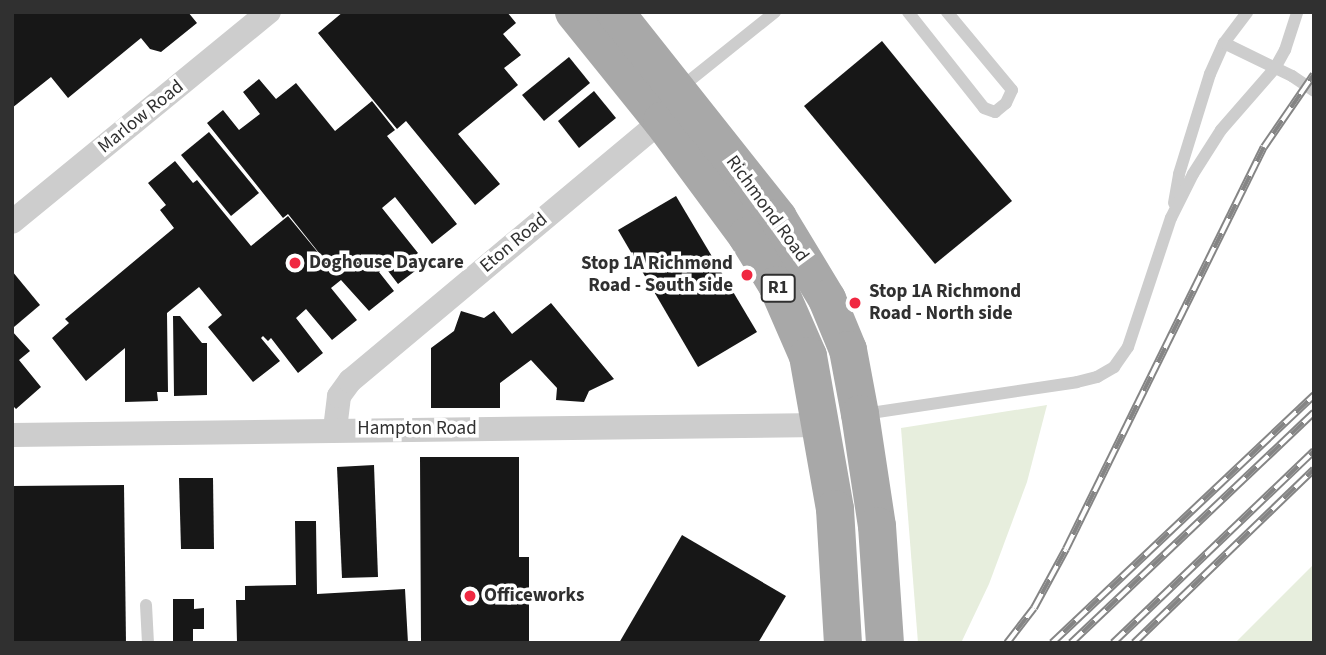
<!DOCTYPE html>
<html>
<head>
<meta charset="utf-8">
<style>
  body { margin:0 }
  #map { position:relative; width:1326px; height:655px; overflow:hidden; background:#fff; font-family:"Source Sans 3",sans-serif }
  div>[style] { position:absolute }
  [style*='--x'] { left:calc(var(--x)*1px); top:calc(var(--y)*1px); width:calc(var(--w)*1px); rotate:calc(var(--a)*1deg) }
  .green>* { inset:0; background:#e7eedd }
  .building>* { inset:0; background:#171717 }
  .lane>* { height:12px; margin:-6px; padding:0 6px; transform-origin:6px; border-radius:6px; background:#cdcdcd }
  .street>* { height:24px; margin:-12px; padding:0 12px; transform-origin:12px; border-radius:12px; background:#cdcdcd }
  .primary>* { height:38px; margin:-19px; padding:0 19px; transform-origin:19px; border-radius:19px; background:#a8a8a8 }
  .rail>* { height:8px; margin-top:-4px; transform-origin:0; background:repeating-linear-gradient(90deg,#fff 0 16px,#858585 0 32px); box-sizing:border-box; border-block:2px solid #858585 }
  .dots>* { width:19px; height:19px; translate:-50% -50%; box-sizing:border-box; border:4px solid #fff; border-radius:50% }
  span { translate:-50% -50%; white-space:nowrap; text-align:center; line-height:1.15; -webkit-text-stroke:7px #fff; paint-order:stroke }
  .shield-label span { padding:2px 5px; background:#fff; border:2px solid; border-radius:5px; -webkit-text-stroke-width:0 }
  .shield-label { font-size:18px; color:#303030; font-weight:700 }
  .street-label { font-size:19px; color:#303030 }
  .poi-label { font-size:19px; color:#303030; font-weight:700 }
  .left { translate:0 -50%; text-align:left }
  .right { translate:-100% -50%; text-align:right }
  .frame { position:absolute; inset:0; border:14px solid #303030; pointer-events:none }
</style>
</head>
<body>
<div id="map">
  <div class="green">
    <div style="clip-path:polygon(1047px 405px,1027px 482px,989px 584px,961px 643px,918px 643px,901px 428px)"></div>
    <div style="clip-path:polygon(1314px 564px,1314px 643px,1235px 643px)"></div>
  </div>
  <div class="building">
    <div style="clip-path:polygon(12px 12px,188px 12px,197px 23px,161px 52px,150px 49px,141px 38px,68px 98px,51px 77px,12px 108px)"></div>
    <div style="clip-path:polygon(343px 12px,507px 12px,516px 23px,503px 34px,521px 55px,504px 68px,518px 85px,458px 134px,500px 184px,475px 205px,406px 121px,397px 129px,318px 33px)"></div>
    <div style="clip-path:polygon(882px 41px,1012px 201px,935px 264px,804px 106px)"></div>
    <div style="clip-path:polygon(569px 57px,590px 83px,544px 121px,522px 95px)"></div>
    <div style="clip-path:polygon(259px 79px,276px 99px,296px 83px,335px 131px,372px 101px,395px 130px,387px 136px,457px 224px,432px 244px,395px 197px,382px 208px,418px 253px,408px 261px,415px 271px,398px 284px,385px 267px,379px 272px,394px 291px,369px 311px,341px 280px,331px 288px,357px 320px,332px 340px,306px 309px,296px 318px,323px 353px,298px 373px,271px 338px,268px 341px,263px 336px,261px 338px,280px 361px,253px 382px,208px 327px,222px 315px,199px 287px,167px 313px,168px 392px,157px 392px,158px 401px,125px 402px,125px 348px,86px 381px,52px 338px,69px 323px,65px 319px,174px 228px,160px 210px,166px 205px,148px 183px,175px 161px,193px 183px,197px 180px,251px 246px,288px 216px,339px 278px,288px 214px,283px 218px,207px 123px,223px 110px,239px 130px,260px 114px,243px 92px)"></div>
    <div style="clip-path:polygon(594px 91px,616px 118px,579px 148px,558px 121px)"></div>
    <div style="clip-path:polygon(209px 132px,259px 193px,231px 216px,181px 155px)"></div>
    <div style="clip-path:polygon(676px 196px,757px 332px,698px 367px,618px 230px)"></div>
    <div style="clip-path:polygon(12px 271px,40px 305px,14px 327px,12px 325px)"></div>
    <div style="clip-path:polygon(551px 303px,614px 379px,589px 391px,584px 402px,556px 400px,557px 388px,531px 360px,500px 383px,500px 408px,431px 408px,431px 348px,454px 331px,461px 311px,484px 318px,494px 311px,512px 334px)"></div>
    <div style="clip-path:polygon(173px 316px,180px 316px,202px 343px,207px 343px,207px 395px,174px 396px)"></div>
    <div style="clip-path:polygon(12px 331px,30px 351px,19px 360px,41px 387px,16px 409px,12px 405px)"></div>
    <div style="clip-path:polygon(420px 457px,519px 457px,519px 557px,529px 557px,529px 643px,421px 643px)"></div>
    <div style="clip-path:polygon(374px 465px,378px 577px,342px 578px,337px 467px)"></div>
    <div style="clip-path:polygon(179px 478px,213px 478px,214px 549px,181px 549px)"></div>
    <div style="clip-path:polygon(124px 485px,126px 643px,12px 643px,12px 486px)"></div>
    <div style="clip-path:polygon(295px 521px,316px 521px,317px 594px,405px 589px,408px 643px,237px 643px,236px 600px,245px 600px,245px 586px,296px 585px)"></div>
    <div style="clip-path:polygon(682px 535px,786px 596px,758px 643px,619px 643px)"></div>
    <div style="clip-path:polygon(173px 599px,194px 599px,194px 609px,204px 608px,204px 629px,193px 629px,193px 643px,173px 643px)"></div>
  </div>
  <div class="lane">
    <div style="--x:908;--y:12;--w:122;--a:51.6"></div>
    <div style="--x:984;--y:108;--w:12;--a:20"></div>
    <div style="--x:995;--y:112;--w:14;--a:-39"></div>
    <div style="--x:1006;--y:103;--w:14;--a:-65"></div>
    <div style="--x:1012;--y:90;--w:102;--a:-129.8"></div>
    <div style="--x:1224;--y:43;--w:76;--a:25.9"></div>
    <div style="--x:1292;--y:76;--w:27;--a:34"></div>
    <div style="--x:679;--y:89;--w:123;--a:-38.7"></div>
    <div style="--x:1174;--y:203;--w:29;--a:-80"></div>
    <div style="--x:1179;--y:174;--w:105;--a:-72.8"></div>
    <div style="--x:1210;--y:74;--w:34;--a:-66"></div>
    <div style="--x:1224;--y:43;--w:39;--a:-53"></div>
    <div style="--x:864;--y:414;--w:215;--a:-8.5"></div>
    <div style="--x:1077;--y:382;--w:21;--a:-14"></div>
    <div style="--x:1097;--y:377;--w:20;--a:-30"></div>
    <div style="--x:1114;--y:367;--w:24;--a:-55"></div>
    <div style="--x:1128;--y:347;--w:136;--a:-71.6"></div>
    <div style="--x:1171;--y:218;--w:49;--a:-63.4"></div>
    <div style="--x:1193;--y:174;--w:52;--a:-57.5"></div>
    <div style="--x:1221;--y:130;--w:82;--a:-48.9"></div>
    <div style="--x:1275;--y:68;--w:21;--a:-61"></div>
    <div style="--x:1285;--y:50;--w:40;--a:-72"></div>
    <div style="--x:146;--y:605;--w:38;--a:87"></div>
  </div>
  <div class="street">
    <div style="--x:12;--y:222;--w:332;--a:-39.3"></div>
    <div style="--x:335;--y:429;--w:33;--a:-83"></div>
    <div style="--x:339;--y:396;--w:19;--a:-54"></div>
    <div style="--x:350;--y:381;--w:420;--a:-39.9"></div>
    <div style="--x:12;--y:435;--w:809;--a:-0.71"></div>
  </div>
  <div class="primary">
    <div style="--x:574;--y:12;--w:140;--a:51.1"></div>
    <div style="--x:662;--y:121;--w:143;--a:53.5"></div>
    <div style="--x:747;--y:236;--w:57;--a:58.5"></div>
    <div style="--x:777;--y:285;--w:77;--a:66.4"></div>
    <div style="--x:808;--y:356;--w:155;--a:80"></div>
    <div style="--x:835;--y:509;--w:134;--a:86.6"></div>
    <div style="--x:615;--y:12;--w:263;--a:51.6"></div>
    <div style="--x:778;--y:218;--w:95;--a:58.8"></div>
    <div style="--x:827;--y:299;--w:55;--a:67.6"></div>
    <div style="--x:848;--y:350;--w:65;--a:79.4"></div>
    <div style="--x:860;--y:414;--w:113;--a:81.4"></div>
    <div style="--x:877;--y:526;--w:117;--a:86.1"></div>
  </div>
  <div class="rail">
    <div style="--x:1007;--y:643;--w:44;--a:-52.4"></div>
    <div style="--x:1034;--y:608;--w:67;--a:-61.5"></div>
    <div style="--x:1066;--y:549;--w:448;--a:-63.8"></div>
    <div style="--x:1264;--y:147;--w:88;--a:-55.6"></div>
    <div style="--x:1052;--y:643;--w:361;--a:-43.4"></div>
    <div style="--x:1071;--y:643;--w:335;--a:-43.5"></div>
    <div style="--x:1113;--y:643;--w:278;--a:-43.7"></div>
    <div style="--x:1134;--y:643;--w:250;--a:-44"></div>
  </div>
  <div class="dots">
    <div style="left:295px;top:263px;background:#f02841"></div>
    <div style="left:747px;top:275px;background:#f02841"></div>
    <div style="left:855px;top:303px;background:#f02841"></div>
    <div style="left:470px;top:596px;background:#f02841"></div>
  </div>
  <div class="shield-label">
    <span style="left:778px;top:288px">R1</span>
  </div>
  <div class="street-label">
    <span style="left:141px;top:117px;rotate:-39deg">Marlow Road</span>
    <span style="left:767px;top:209px;rotate:54deg">Richmond Road</span>
    <span style="left:514px;top:243px;rotate:-40deg">Eton Road</span>
    <span style="left:417px;top:429px">Hampton Road</span>
  </div>
  <div class="poi-label">
    <span class="left" style="left:309px;top:263px">Doghouse Daycare</span>
    <span class="right" style="left:733px;top:275px">Stop 1A Richmond<br>Road - South side</span>
    <span class="left" style="left:869px;top:303px">Stop 1A Richmond<br>Road - North side</span>
    <span class="left" style="left:484px;top:596px">Officeworks</span>
  </div>
  <div class="frame"></div>
</div>
</body>
</html>
